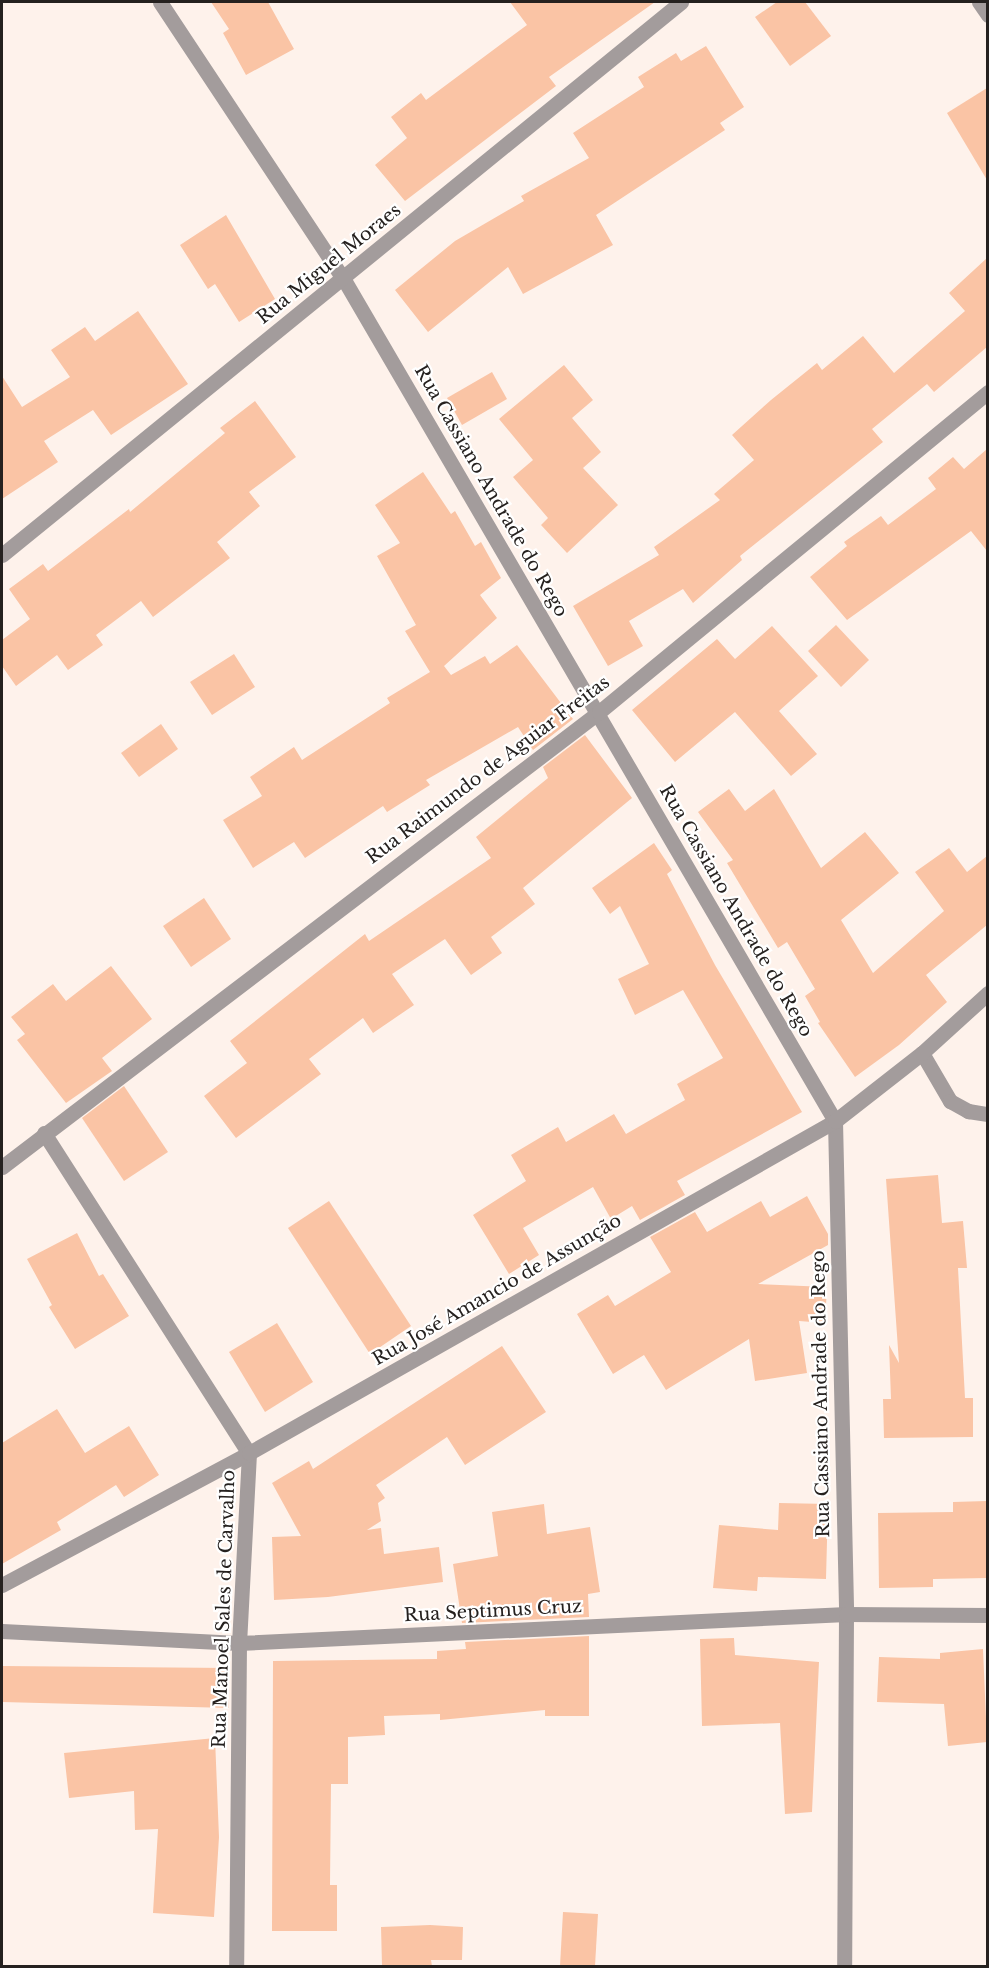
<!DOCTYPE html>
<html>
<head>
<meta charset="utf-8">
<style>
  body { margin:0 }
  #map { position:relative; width:989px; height:1968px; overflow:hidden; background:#fef2eb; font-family:"Libre Baskerville",serif }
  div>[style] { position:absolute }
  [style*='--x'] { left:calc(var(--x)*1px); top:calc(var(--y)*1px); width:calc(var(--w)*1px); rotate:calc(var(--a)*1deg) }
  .building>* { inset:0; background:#fac4a5 }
  .street>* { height:15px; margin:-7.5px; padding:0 7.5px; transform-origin:7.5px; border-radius:7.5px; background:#a39c9c }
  span { translate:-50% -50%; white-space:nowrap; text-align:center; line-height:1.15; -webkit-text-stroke:4.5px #fff; paint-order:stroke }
  .street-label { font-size:18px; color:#25211f }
  .frame { position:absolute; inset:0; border:3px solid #25211f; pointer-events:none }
</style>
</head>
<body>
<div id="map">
  <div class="building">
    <div style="clip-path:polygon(211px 2px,268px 2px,294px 49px,246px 75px,223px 33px,229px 29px)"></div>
    <div style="clip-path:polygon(510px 2px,655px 2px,549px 77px,556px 86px,405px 201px,375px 165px,407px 138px,391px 117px,421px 93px,426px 100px,527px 25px)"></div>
    <div style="clip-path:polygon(777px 2px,805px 2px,831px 36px,790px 66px,755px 17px)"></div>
    <div style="clip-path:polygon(706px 46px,744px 107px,720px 123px,725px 130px,596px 215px,613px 245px,523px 294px,508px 267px,428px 332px,395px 290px,455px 241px,524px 201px,521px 196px,589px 158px,573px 133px,644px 87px,638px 77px,676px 53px,681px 61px)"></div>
    <div style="clip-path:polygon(987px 88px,987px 180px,947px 113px)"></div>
    <div style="clip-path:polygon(226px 215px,275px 299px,239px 322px,215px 284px,208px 289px,180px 245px)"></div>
    <div style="clip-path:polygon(987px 258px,987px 347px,934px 392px,927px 384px,872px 429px,883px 442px,740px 556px,742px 560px,693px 603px,683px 589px,629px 621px,643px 646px,608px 666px,573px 606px,659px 555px,654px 547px,720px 500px,714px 494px,754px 460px,732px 435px,771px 400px,817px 363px,822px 370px,863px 336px,894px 373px,965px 311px,949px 293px)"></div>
    <div style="clip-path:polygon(138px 311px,188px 384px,111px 435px,93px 410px,44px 441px,58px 462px,2px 499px,2px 376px,22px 407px,70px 377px,51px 350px,85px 327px,95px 341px)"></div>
    <div style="clip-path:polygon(564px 365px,593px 400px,572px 418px,601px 452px,583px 468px,618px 505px,567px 553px,541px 525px,548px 518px,513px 477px,533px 460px,499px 419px)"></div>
    <div style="clip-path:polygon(492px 372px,507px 399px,462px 425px,447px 398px)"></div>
    <div style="clip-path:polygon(255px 401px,296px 457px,249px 492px,260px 506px,217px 542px,230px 558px,153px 617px,141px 601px,96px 635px,103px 645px,68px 670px,57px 655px,16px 686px,2px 666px,2px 640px,30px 619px,9px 589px,43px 564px,48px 571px,129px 509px,130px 512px,225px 433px,220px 428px)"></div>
    <div style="clip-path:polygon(987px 449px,987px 551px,971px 531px,847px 620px,810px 577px,847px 546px,844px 542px,881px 516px,888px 525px,936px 489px,928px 478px,953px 457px,964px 469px)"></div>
    <div style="clip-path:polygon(423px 472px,451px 514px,455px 511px,475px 546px,481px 542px,501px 578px,480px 595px,497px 618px,444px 666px,451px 675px,485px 656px,490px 664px,517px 645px,573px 719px,533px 750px,518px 727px,426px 780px,430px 785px,387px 812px,383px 806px,305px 858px,294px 842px,253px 868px,223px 820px,262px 796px,250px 777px,294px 747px,302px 760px,390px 703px,387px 698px,430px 672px,405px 631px,416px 625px,377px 556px,400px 543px,375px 505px)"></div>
    <div style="clip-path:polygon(836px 625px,869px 660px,841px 687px,808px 651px)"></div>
    <div style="clip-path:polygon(772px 626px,818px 676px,779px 711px,817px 754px,791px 776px,735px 712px,675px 762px,632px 710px,717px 639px,735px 659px)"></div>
    <div style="clip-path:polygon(234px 654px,255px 687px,212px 715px,190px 682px)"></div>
    <div style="clip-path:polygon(161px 724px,178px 749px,139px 777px,121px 753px)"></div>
    <div style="clip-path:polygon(585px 735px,632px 798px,523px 888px,535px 904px,491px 937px,502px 953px,471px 975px,445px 939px,392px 974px,414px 1005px,373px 1033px,363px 1018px,338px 1037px,309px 1059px,321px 1074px,236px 1138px,204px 1096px,247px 1063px,230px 1041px,365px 934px,369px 941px,491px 858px,476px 837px,548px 778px,543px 767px)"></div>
    <div style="clip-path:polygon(729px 789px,745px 811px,774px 789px,821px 868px,865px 832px,899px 873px,841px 920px,873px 973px,944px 911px,915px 872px,949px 848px,967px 872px,987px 856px,987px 925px,926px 975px,947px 1002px,899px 1045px,855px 1077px,818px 1023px,820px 1022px,805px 996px,815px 989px,787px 942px,778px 948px,727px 863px,733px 860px,698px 812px)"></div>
    <div style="clip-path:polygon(654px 843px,672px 870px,667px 874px,715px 965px,802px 1112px,677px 1181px,685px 1195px,640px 1220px,632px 1206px,611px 1219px,593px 1187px,523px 1228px,539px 1255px,509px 1274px,473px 1215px,526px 1181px,511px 1155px,558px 1127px,566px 1142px,614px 1114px,626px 1134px,685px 1100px,677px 1084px,723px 1058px,683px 990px,635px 1015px,618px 979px,649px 964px,620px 906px,610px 914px,592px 888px)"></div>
    <div style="clip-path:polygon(204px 898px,231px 939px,191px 967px,163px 926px)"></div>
    <div style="clip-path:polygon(111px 966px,152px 1019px,102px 1058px,112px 1071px,66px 1103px,17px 1040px,25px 1034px,11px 1017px,53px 984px,66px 1001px)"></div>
    <div style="clip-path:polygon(124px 1086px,168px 1152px,124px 1181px,82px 1118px)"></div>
    <div style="clip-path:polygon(938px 1175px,942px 1223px,963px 1221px,967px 1268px,958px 1268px,965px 1398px,973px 1398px,973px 1437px,884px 1438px,883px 1399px,891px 1399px,889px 1345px,899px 1363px,886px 1179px)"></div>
    <div style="clip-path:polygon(807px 1196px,828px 1234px,828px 1245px,758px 1284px,827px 1287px,825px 1323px,799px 1321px,807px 1373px,755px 1381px,749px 1339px,666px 1390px,644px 1355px,613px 1374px,577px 1314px,608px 1295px,615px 1306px,671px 1272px,650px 1237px,695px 1212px,707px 1232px,761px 1201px,770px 1217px)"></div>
    <div style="clip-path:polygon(329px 1201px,411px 1326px,370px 1354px,288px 1228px)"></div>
    <div style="clip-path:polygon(77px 1233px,99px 1276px,103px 1274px,129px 1316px,75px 1349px,49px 1307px,52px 1305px,27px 1259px)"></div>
    <div style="clip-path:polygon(277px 1323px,313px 1382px,265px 1412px,229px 1352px)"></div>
    <div style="clip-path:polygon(502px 1346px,546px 1412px,465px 1465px,447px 1437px,376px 1485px,385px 1498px,378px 1503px,381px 1521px,367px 1530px,381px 1528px,384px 1554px,439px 1547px,443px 1582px,328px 1597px,274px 1600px,272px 1537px,301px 1536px,272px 1483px,309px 1461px,313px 1469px)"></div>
    <div style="clip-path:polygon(57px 1409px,85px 1453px,129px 1426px,159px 1475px,124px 1497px,116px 1485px,57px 1522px,61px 1530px,2px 1564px,2px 1443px)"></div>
    <div style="clip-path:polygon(987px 1501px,987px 1578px,933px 1579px,933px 1587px,879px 1588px,878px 1513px,953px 1512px,953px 1502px)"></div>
    <div style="clip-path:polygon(779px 1503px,828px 1504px,826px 1579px,758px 1577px,757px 1591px,713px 1588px,719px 1525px,778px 1530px)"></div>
    <div style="clip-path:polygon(544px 1504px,547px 1534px,590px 1527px,600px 1592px,588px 1594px,589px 1617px,462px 1623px,453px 1564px,498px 1556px,492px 1512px)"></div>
    <div style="clip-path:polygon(589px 1636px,589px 1716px,545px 1716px,545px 1710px,440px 1720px,440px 1714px,384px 1716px,385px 1735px,348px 1737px,348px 1784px,331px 1784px,330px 1885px,337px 1885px,337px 1931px,272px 1931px,273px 1661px,437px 1659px,437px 1651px,466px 1649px,465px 1642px)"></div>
    <div style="clip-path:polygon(734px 1638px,735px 1655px,819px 1662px,812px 1812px,785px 1814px,780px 1723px,702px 1726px,700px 1639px)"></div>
    <div style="clip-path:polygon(983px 1649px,987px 1742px,948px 1746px,944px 1704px,877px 1702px,879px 1657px,940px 1659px,940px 1653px)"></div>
    <div style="clip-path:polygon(2px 1666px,229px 1668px,229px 1708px,2px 1702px)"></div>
    <div style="clip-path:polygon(215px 1738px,219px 1837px,214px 1917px,153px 1913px,158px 1829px,135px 1830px,134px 1791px,69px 1798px,64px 1753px)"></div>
    <div style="clip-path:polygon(563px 1912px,598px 1914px,595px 1966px,560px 1966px)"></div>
    <div style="clip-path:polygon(430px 1925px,463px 1927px,462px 1960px,431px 1960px,432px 1966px,382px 1966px,381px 1927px)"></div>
  </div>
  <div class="street">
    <div style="--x:160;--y:2;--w:331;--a:56.5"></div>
    <div style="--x:343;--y:278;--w:976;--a:59.73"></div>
    <div style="--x:835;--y:1121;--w:493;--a:88.7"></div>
    <div style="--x:846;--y:1614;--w:352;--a:90.3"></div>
    <div style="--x:979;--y:2;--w:16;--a:55"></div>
    <div style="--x:2;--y:555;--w:876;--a:-39.16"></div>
    <div style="--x:922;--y:1053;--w:56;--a:59.7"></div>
    <div style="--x:950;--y:1101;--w:21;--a:29"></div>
    <div style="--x:968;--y:1111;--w:20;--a:9"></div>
    <div style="--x:44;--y:1133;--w:380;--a:57.4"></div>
    <div style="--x:249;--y:1453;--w:190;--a:93"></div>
    <div style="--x:239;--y:1643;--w:323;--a:90.5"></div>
    <div style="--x:2;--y:1167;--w:751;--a:-37.31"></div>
    <div style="--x:599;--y:712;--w:504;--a:-39.44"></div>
    <div style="--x:2;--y:1585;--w:280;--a:-28.1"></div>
    <div style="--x:249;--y:1453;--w:674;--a:-29.53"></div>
    <div style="--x:835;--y:1121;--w:110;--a:-38"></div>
    <div style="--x:922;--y:1053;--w:89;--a:-42.3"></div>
    <div style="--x:2;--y:1631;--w:237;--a:2.9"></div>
    <div style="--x:239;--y:1643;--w:608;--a:-2.74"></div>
    <div style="--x:846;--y:1614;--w:142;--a:0.4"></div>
  </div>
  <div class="street-label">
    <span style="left:329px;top:264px;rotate:-39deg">Rua Miguel Moraes</span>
    <span style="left:491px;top:491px;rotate:60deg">Rua Cassiano Andrade do Rego</span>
    <span style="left:488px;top:770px;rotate:-37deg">Rua Raimundo de Aguiar Freitas</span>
    <span style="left:736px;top:911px;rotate:60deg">Rua Cassiano Andrade do Rego</span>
    <span style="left:497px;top:1290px;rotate:-30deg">Rua José Amancio de Assunção</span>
    <span style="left:821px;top:1394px;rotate:-91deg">Rua Cassiano Andrade do Rego</span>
    <span style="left:224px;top:1609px;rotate:-88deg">Rua Manoel Sales de Carvalho</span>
    <span style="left:493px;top:1611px;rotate:-3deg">Rua Septimus Cruz</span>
  </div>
  <div class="frame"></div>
</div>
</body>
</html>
